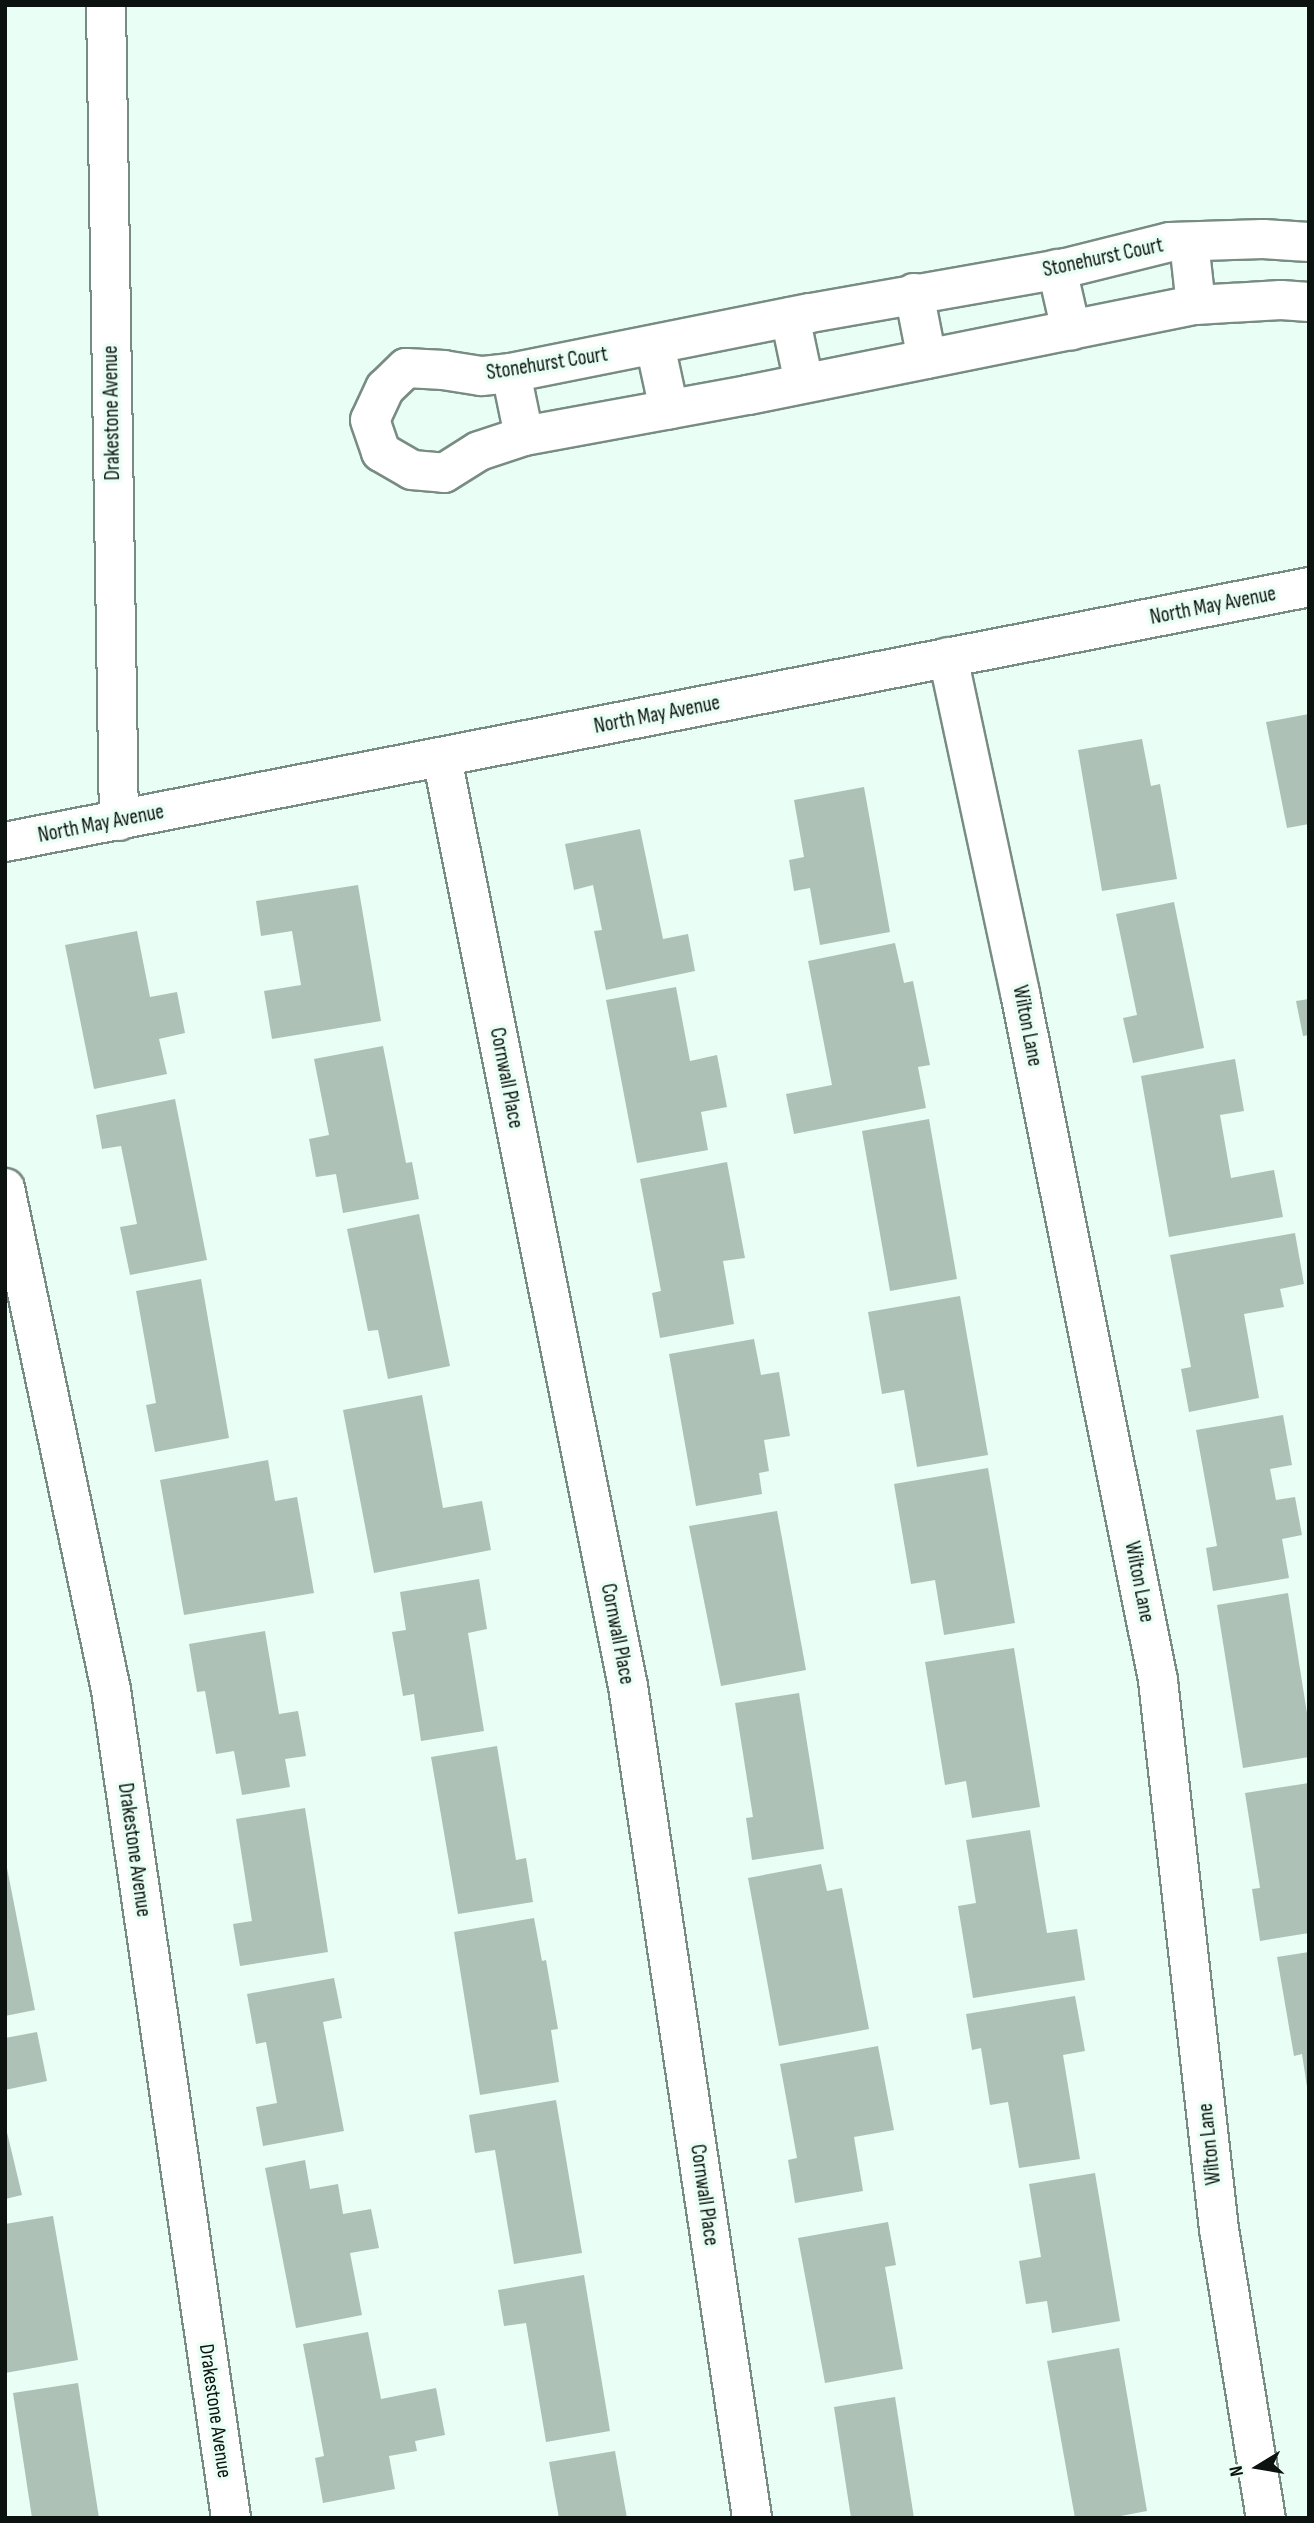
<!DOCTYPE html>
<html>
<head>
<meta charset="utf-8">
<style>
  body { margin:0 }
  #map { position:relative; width:1314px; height:2523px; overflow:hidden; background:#e9fef4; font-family:"Sofia Sans Condensed",sans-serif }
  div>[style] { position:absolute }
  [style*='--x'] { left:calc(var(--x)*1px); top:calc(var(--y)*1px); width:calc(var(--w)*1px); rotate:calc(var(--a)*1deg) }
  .building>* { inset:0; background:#adc1b7 }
  .roads { filter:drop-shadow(2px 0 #798c83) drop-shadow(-2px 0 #798c83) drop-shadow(0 2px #798c83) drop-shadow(0 -2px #798c83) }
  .street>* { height:38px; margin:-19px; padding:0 19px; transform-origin:19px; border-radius:19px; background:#fff }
  .secondary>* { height:38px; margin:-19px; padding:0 19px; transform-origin:19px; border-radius:19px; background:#fff }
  span { translate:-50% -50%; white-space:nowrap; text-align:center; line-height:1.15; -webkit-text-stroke:7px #e9fef4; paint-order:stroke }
  .street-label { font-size:21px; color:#0b120f }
  .frame { position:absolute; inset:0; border:7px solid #0b120f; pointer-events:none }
  .north { position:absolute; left:1223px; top:2432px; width:70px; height:70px; -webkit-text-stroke:5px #e9fef4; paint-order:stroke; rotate:259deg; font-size:19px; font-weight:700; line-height:28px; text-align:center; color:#0b120f }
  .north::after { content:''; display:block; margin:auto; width:24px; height:32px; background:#0b120f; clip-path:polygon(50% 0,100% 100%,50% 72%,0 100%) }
</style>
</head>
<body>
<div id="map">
  <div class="building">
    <div style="clip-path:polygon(1309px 714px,1309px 824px,1287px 828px,1266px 722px)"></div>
    <div style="clip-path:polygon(1142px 739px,1151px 786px,1160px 784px,1177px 879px,1102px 891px,1078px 750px)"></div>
    <div style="clip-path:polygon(864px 787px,890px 932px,820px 945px,810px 888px,794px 891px,789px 860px,804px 857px,794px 800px)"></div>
    <div style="clip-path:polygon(640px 829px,663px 939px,688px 934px,695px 971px,606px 990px,594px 931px,602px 930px,593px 885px,574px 890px,565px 844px)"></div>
    <div style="clip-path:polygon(358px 885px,381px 1021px,272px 1039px,264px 991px,301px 985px,292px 931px,261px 936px,256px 901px)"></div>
    <div style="clip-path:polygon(1174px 902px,1204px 1048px,1133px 1063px,1123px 1018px,1137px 1015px,1116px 914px)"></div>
    <div style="clip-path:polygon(137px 931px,150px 997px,177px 992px,185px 1033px,159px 1039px,167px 1074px,94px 1089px,65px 945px)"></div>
    <div style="clip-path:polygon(895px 943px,904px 983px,913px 981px,930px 1065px,918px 1067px,926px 1108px,794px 1134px,786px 1094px,832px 1085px,808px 961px)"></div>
    <div style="clip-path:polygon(676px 987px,690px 1061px,717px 1055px,727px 1107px,701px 1112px,708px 1150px,637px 1163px,606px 1000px)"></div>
    <div style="clip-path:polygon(1309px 999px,1309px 1035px,1303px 1036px,1296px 1001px)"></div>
    <div style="clip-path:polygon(383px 1046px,406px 1163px,412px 1162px,419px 1199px,343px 1213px,336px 1174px,316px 1177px,309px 1139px,329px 1135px,314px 1059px)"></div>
    <div style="clip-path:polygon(1235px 1059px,1244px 1111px,1220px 1115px,1231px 1178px,1274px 1170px,1283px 1217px,1169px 1237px,1141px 1076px)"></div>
    <div style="clip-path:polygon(175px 1099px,207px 1260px,130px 1275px,120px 1227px,137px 1224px,121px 1146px,102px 1149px,96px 1115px)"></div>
    <div style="clip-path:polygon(929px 1119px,957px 1279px,890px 1291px,862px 1131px)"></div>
    <div style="clip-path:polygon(727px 1162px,745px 1258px,723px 1261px,734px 1324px,660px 1338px,652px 1293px,661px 1291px,640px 1179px)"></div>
    <div style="clip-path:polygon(419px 1214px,450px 1366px,388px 1379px,378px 1330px,368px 1331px,347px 1229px)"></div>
    <div style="clip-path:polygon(1295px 1233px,1304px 1284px,1280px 1289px,1284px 1307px,1244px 1314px,1259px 1398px,1189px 1412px,1181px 1369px,1191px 1367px,1170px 1255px)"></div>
    <div style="clip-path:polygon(201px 1279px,229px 1438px,155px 1452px,146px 1405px,156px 1403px,136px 1291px)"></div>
    <div style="clip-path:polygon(960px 1296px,988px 1455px,917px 1467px,904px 1390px,882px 1394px,868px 1312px)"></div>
    <div style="clip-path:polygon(754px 1339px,761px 1375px,779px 1372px,790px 1436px,764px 1440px,769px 1471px,759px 1473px,762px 1494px,696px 1506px,669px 1354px)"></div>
    <div style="clip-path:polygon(422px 1395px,443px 1508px,482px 1501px,491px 1550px,374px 1573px,343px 1410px)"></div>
    <div style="clip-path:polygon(1283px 1415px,1292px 1465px,1270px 1469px,1276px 1500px,1295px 1497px,1302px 1535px,1282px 1539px,1289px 1578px,1213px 1591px,1206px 1548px,1217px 1546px,1196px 1430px)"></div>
    <div style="clip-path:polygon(268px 1460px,275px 1501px,297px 1497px,314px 1593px,184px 1615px,160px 1480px)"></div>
    <div style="clip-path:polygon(988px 1468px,1015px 1623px,944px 1635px,935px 1580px,911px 1584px,894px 1484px)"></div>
    <div style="clip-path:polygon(777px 1511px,806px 1670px,721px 1686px,689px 1526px)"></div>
    <div style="clip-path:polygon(479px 1579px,487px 1629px,468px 1633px,484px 1731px,421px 1741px,414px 1694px,403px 1696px,392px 1632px,406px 1630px,400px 1592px)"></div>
    <div style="clip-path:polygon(1288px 1593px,1309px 1726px,1309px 1757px,1243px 1768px,1217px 1605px)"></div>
    <div style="clip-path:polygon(265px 1631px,279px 1714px,298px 1711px,306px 1756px,285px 1759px,290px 1787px,242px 1795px,234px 1751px,216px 1754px,205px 1691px,197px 1692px,189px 1644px)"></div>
    <div style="clip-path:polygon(1014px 1648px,1040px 1807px,972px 1818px,966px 1781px,945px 1785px,925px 1662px)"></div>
    <div style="clip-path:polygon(799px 1693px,824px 1849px,752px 1860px,746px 1818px,753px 1817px,735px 1703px)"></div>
    <div style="clip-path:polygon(497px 1746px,516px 1860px,526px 1858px,533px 1902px,458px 1914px,431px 1757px)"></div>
    <div style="clip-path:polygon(1309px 1783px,1309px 1933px,1260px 1941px,1252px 1889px,1260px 1888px,1245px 1793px)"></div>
    <div style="clip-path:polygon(305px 1808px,328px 1952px,240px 1966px,233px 1924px,252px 1921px,236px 1819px)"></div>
    <div style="clip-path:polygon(1030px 1830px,1047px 1933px,1077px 1929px,1085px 1980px,973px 1998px,958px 1906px,976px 1903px,966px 1840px)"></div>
    <div style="clip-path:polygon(5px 1858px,35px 2010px,5px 2016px)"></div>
    <div style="clip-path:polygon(821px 1864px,827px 1891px,842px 1888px,869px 2029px,779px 2046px,748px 1878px)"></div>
    <div style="clip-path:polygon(534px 1918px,542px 1961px,546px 1960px,558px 2029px,551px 2030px,559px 2082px,480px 2095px,454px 1932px)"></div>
    <div style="clip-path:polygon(1309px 1952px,1309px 2087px,1307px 2087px,1302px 2054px,1294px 2056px,1277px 1957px)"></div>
    <div style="clip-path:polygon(334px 1978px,342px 2018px,323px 2022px,344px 2131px,263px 2146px,256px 2107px,277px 2103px,266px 2042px,256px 2044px,247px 1994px)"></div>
    <div style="clip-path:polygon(1075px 1996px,1085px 2051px,1063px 2055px,1080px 2159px,1019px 2168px,1008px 2102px,990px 2105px,981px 2048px,972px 2050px,966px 2014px)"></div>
    <div style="clip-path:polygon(37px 2032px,47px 2081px,5px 2090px,5px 2038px)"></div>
    <div style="clip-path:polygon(878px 2046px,894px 2130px,854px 2137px,863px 2191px,795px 2203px,788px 2160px,797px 2158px,780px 2064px)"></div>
    <div style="clip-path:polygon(556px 2100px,582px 2253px,514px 2264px,495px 2150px,475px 2153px,469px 2115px)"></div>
    <div style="clip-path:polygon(5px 2124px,22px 2195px,5px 2199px)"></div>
    <div style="clip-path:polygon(305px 2160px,310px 2189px,338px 2184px,343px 2214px,371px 2209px,379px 2248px,350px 2253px,362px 2315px,296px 2328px,265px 2168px)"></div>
    <div style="clip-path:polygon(1095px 2173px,1120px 2321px,1052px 2333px,1047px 2301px,1026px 2304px,1019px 2261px,1041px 2257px,1029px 2184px)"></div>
    <div style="clip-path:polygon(53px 2216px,78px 2360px,5px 2373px,5px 2224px)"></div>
    <div style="clip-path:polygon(888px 2222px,896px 2265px,885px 2267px,903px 2369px,825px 2383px,798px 2238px)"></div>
    <div style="clip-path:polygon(584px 2275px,610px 2431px,546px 2442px,526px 2323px,504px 2326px,498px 2290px)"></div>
    <div style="clip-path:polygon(368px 2332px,381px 2399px,436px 2388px,445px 2435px,415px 2441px,417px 2451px,389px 2456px,395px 2489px,323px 2503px,315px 2458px,324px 2456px,303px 2344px)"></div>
    <div style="clip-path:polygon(1119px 2348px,1147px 2511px,1110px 2518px,1075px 2518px,1047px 2361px)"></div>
    <div style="clip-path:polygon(78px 2383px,99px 2518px,32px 2518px,13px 2393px)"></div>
    <div style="clip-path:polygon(895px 2397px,914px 2518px,851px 2518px,834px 2407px)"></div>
    <div style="clip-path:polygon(615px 2451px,627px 2518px,559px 2518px,549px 2462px)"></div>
  </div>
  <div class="roads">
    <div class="street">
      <div style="--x:106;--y:5;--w:816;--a:89.09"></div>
      <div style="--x:1189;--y:242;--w:63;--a:83.7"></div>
      <div style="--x:1309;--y:242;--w:46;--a:-176.3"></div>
      <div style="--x:1263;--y:239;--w:93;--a:178.2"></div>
      <div style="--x:1170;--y:242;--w:107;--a:166"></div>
      <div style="--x:1066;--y:268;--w:260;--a:170"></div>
      <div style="--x:810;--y:313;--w:305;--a:168.7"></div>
      <div style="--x:511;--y:373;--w:30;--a:174"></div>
      <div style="--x:481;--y:376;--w:37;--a:-171"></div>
      <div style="--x:444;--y:370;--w:38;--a:-177"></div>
      <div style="--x:406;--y:368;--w:29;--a:136"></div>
      <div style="--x:385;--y:388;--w:35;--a:115"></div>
      <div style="--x:370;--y:420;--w:34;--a:71"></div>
      <div style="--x:381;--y:452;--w:36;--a:30"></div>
      <div style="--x:412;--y:470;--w:32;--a:5"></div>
      <div style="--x:444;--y:473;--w:41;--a:-32.2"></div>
      <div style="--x:479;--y:451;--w:47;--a:-18.4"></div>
      <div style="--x:524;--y:436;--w:228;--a:-10.4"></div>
      <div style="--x:748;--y:395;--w:457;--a:-11.4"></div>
      <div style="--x:1196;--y:305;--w:85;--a:-3.4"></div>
      <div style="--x:1281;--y:300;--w:28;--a:4"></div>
      <div style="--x:1057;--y:269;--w:63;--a:77.1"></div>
      <div style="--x:914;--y:293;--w:67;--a:78.9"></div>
      <div style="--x:790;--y:317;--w:67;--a:78"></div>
      <div style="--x:655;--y:345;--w:66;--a:77.7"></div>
      <div style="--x:511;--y:373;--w:64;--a:78.3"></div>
      <div style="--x:948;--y:657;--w:344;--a:77.9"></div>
      <div style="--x:1020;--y:993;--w:701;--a:78.64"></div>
      <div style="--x:1158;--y:1680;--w:552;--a:83.66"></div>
      <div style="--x:1219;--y:2229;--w:293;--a:80.8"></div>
      <div style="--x:442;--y:758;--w:946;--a:78.67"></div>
      <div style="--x:628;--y:1686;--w:841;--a:81.52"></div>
      <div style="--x:5;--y:1188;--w:513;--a:78.08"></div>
      <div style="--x:111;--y:1690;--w:837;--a:81.75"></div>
    </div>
    <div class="secondary">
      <div style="--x:5;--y:842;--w:1329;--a:-11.06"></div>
    </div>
  </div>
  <div class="street-label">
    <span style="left:1103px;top:258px;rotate:-12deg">Stonehurst Court</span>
    <span style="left:547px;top:364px;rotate:-9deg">Stonehurst Court</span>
    <span style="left:112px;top:413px;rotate:-91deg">Drakestone Avenue</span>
    <span style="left:1213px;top:606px;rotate:-11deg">North May Avenue</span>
    <span style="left:657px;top:715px;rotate:-11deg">North May Avenue</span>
    <span style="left:101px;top:824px;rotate:-11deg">North May Avenue</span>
    <span style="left:1027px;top:1026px;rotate:79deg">Wilton Lane</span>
    <span style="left:506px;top:1078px;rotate:79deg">Cornwall Place</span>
    <span style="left:1139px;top:1582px;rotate:79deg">Wilton Lane</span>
    <span style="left:617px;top:1634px;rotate:79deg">Cornwall Place</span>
    <span style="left:134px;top:1850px;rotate:82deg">Drakestone Avenue</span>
    <span style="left:1210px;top:2144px;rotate:-96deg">Wilton Lane</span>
    <span style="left:704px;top:2195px;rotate:82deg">Cornwall Place</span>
    <span style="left:215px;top:2411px;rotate:82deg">Drakestone Avenue</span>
  </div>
  <div class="frame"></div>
  <div class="north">N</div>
</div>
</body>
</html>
